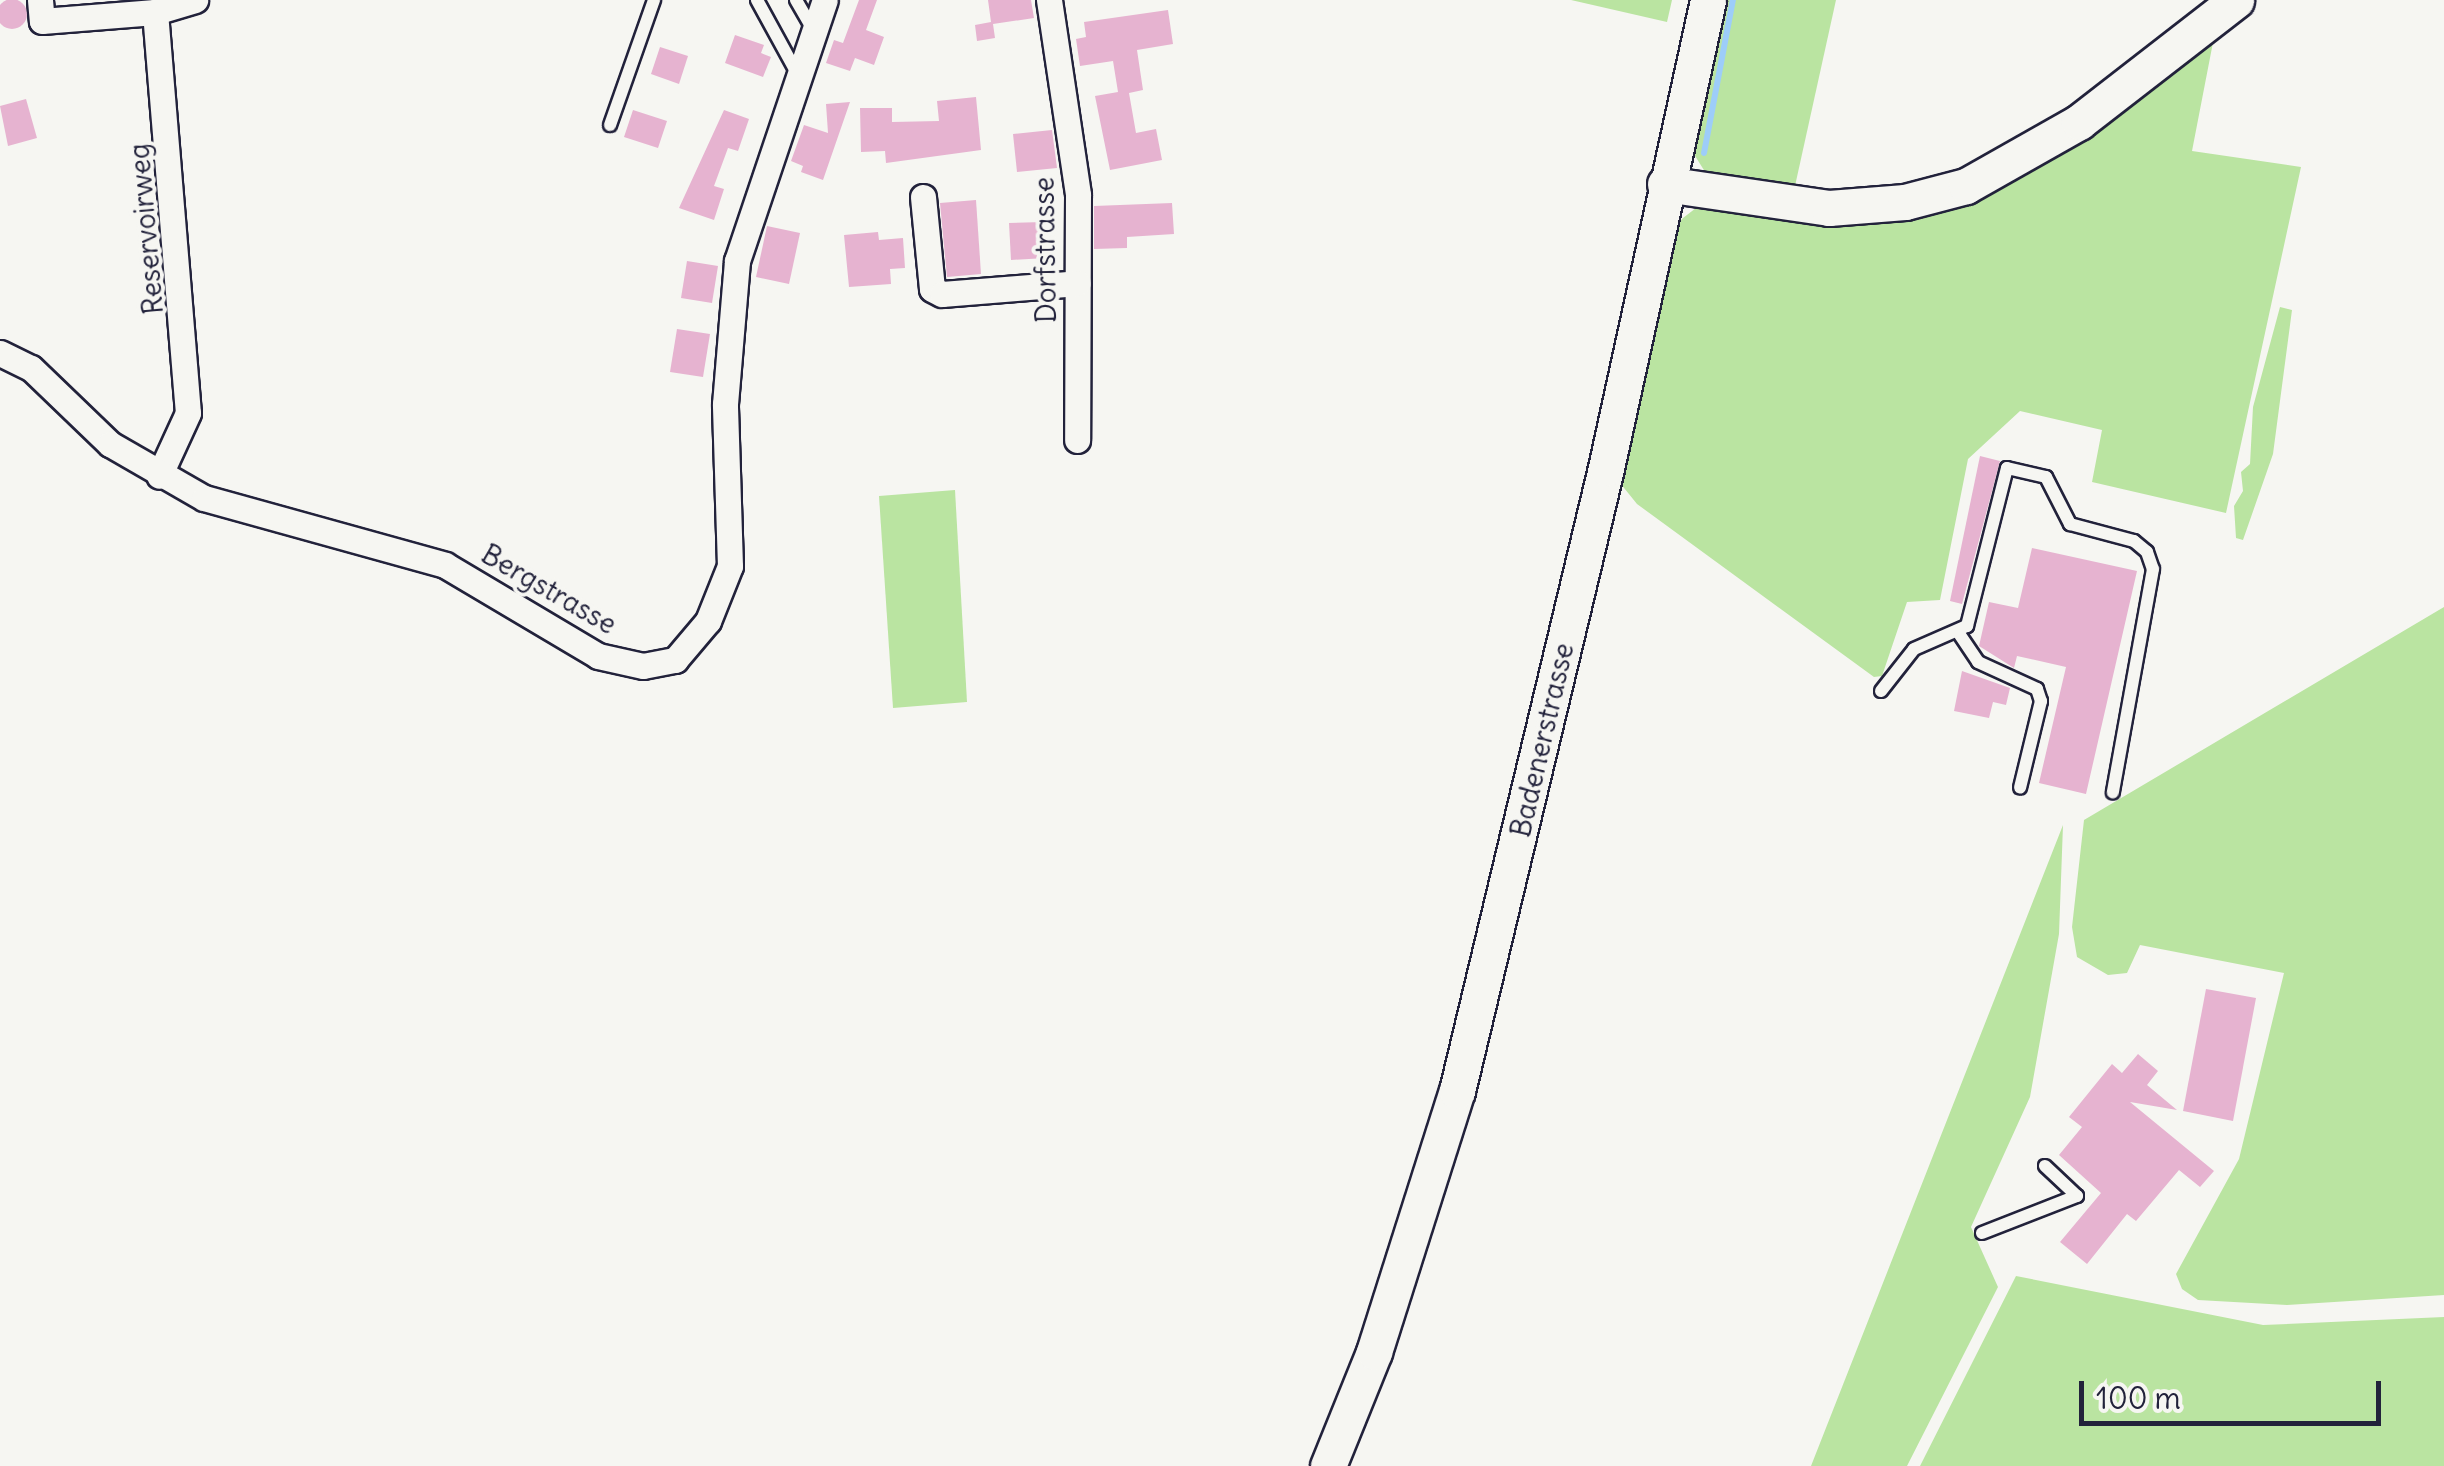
<!DOCTYPE html>
<html>
<head>
<meta charset="utf-8">
<style>
  body { margin:0 }
  #map { position:relative; width:2444px; height:1466px; overflow:hidden; background:#f6f6f2; font-family:Delius,sans-serif }
  div>[style] { position:absolute }
  [style*='--x'] { left:calc(var(--x)*1px); top:calc(var(--y)*1px); width:calc(var(--w)*1px); rotate:calc(var(--a)*1deg) }
  .green>* { inset:0; background:#bae4a1 }
  .stream>* { height:6px; margin:-3px; padding:0 3px; transform-origin:3px; border-radius:3px; background:#9dcdf9 }
  .building>* { inset:0; background:#e6b3d0 }
  .round { border-radius:50% }
  .roads { filter:drop-shadow(2px 0 #22223b) drop-shadow(-2px 0 #22223b) drop-shadow(0 2px #22223b) drop-shadow(0 -2px #22223b) }
  .lane>* { height:12px; margin:-6px; padding:0 6px; transform-origin:6px; border-radius:6px; background:#f6f6f2 }
  .street>* { height:25px; margin:-12.5px; padding:0 12.5px; transform-origin:12.5px; border-radius:12.5px; background:#f6f6f2 }
  .secondary>* { height:35px; margin:-17.5px; padding:0 17.5px; transform-origin:17.5px; border-radius:17.5px; background:#f6f6f2 }
  span { translate:-50% -50%; white-space:nowrap; text-align:center; line-height:1.15; -webkit-text-stroke:8px #f6f6f2; paint-order:stroke }
  .street-label { font-size:28px; color:#22223b }
  .scale { position:absolute; left:2079px; top:1381px; width:302px; height:45px; box-sizing:border-box; border:5px solid #22223b; border-top:0; padding-left:12px; font-size:30px; line-height:35px; white-space:nowrap; color:#22223b; -webkit-text-stroke:8px #f6f6f2; paint-order:stroke }
</style>
</head>
<body>
<div id="map">
  <div class="green">
    <div style="clip-path:polygon(1571px 0,1672px 0,1667px 22px)"></div>
    <div style="clip-path:polygon(1718px 0,1836px 0,1795px 186px,1707px 175px,1692px 151px)"></div>
    <div style="clip-path:polygon(2215px 32px,2192px 151px,2301px 167px,2226px 513px,2092px 482px,2102px 430px,2020px 411px,1968px 459px,1940px 600px,1907px 602px,1882px 676px,1874px 677px,1637px 504px,1616px 478px,1669px 234px,1683px 218px,1696px 208px,1804px 224px,1966px 203px,2028px 171px)"></div>
    <div style="clip-path:polygon(2280px 307px,2292px 310px,2273px 454px,2243px 540px,2236px 538px,2234px 506px,2243px 491px,2241px 472px,2250px 464px,2253px 407px)"></div>
    <div style="clip-path:polygon(955px 490px,967px 702px,893px 708px,879px 496px)"></div>
    <div style="clip-path:polygon(2444px 607px,2444px 1295px,2287px 1305px,2198px 1300px,2182px 1289px,2176px 1274px,2239px 1159px,2284px 973px,2140px 945px,2127px 973px,2108px 975px,2077px 957px,2072px 927px,2084px 820px)"></div>
    <div style="clip-path:polygon(2063px 825px,2059px 934px,2030px 1097px,1971px 1227px,1998px 1287px,1907px 1466px,1811px 1466px)"></div>
    <div style="clip-path:polygon(2016px 1276px,2263px 1325px,2444px 1317px,2444px 1466px,1920px 1466px)"></div>
  </div>
  <div class="stream">
    <div style="--x:1704;--y:153;--w:156;--a:-79.3"></div>
  </div>
  <div class="building">
    <div class="round" style="left:-3px;top:-1px;width:30px;height:30px"></div>
    <div style="clip-path:polygon(859px 0,877px 0,866px 30px,884px 37px,874px 65px,855px 58px,850px 71px,826px 63px,834px 40px,843px 43px)"></div>
    <div style="clip-path:polygon(988px 0,1031px 0,1034px 18px,993px 24px,995px 38px,977px 41px,975px 25px,991px 22px)"></div>
    <div style="clip-path:polygon(1168px 10px,1173px 44px,1137px 50px,1143px 90px,1129px 93px,1136px 133px,1156px 129px,1162px 160px,1110px 170px,1095px 96px,1118px 92px,1113px 61px,1080px 66px,1076px 39px,1086px 37px,1084px 22px)"></div>
    <div style="clip-path:polygon(735px 35px,764px 45px,761px 53px,771px 57px,763px 77px,725px 63px)"></div>
    <div style="clip-path:polygon(660px 47px,688px 56px,679px 84px,651px 74px)"></div>
    <div style="clip-path:polygon(976px 97px,981px 150px,886px 163px,885px 151px,861px 152px,860px 108px,892px 108px,892px 122px,939px 121px,937px 101px)"></div>
    <div style="clip-path:polygon(26px 99px,37px 138px,8px 146px,0 106px)"></div>
    <div style="clip-path:polygon(850px 102px,823px 180px,801px 172px,803px 166px,791px 161px,804px 125px,828px 133px,826px 104px)"></div>
    <div style="clip-path:polygon(633px 110px,667px 121px,658px 148px,624px 137px)"></div>
    <div style="clip-path:polygon(724px 110px,749px 119px,738px 151px,728px 148px,714px 186px,724px 189px,714px 220px,679px 208px)"></div>
    <div style="clip-path:polygon(1052px 130px,1057px 168px,1017px 172px,1013px 134px)"></div>
    <div style="clip-path:polygon(976px 200px,981px 274px,947px 277px,940px 203px)"></div>
    <div style="clip-path:polygon(1172px 203px,1174px 234px,1127px 237px,1127px 248px,1094px 249px,1094px 206px)"></div>
    <div style="clip-path:polygon(1044px 222px,1046px 258px,1011px 260px,1009px 223px)"></div>
    <div style="clip-path:polygon(767px 226px,800px 233px,789px 284px,756px 277px)"></div>
    <div style="clip-path:polygon(878px 232px,879px 240px,903px 238px,905px 268px,890px 269px,891px 284px,849px 287px,844px 235px)"></div>
    <div style="clip-path:polygon(687px 261px,718px 266px,712px 303px,681px 298px)"></div>
    <div style="clip-path:polygon(677px 329px,710px 334px,703px 377px,670px 372px)"></div>
    <div style="clip-path:polygon(1980px 456px,2000px 461px,1962px 604px,1950px 601px)"></div>
    <div style="clip-path:polygon(2032px 548px,2137px 571px,2086px 794px,2039px 783px,2066px 667px,2017px 656px,2014px 668px,1979px 646px,1989px 602px,2018px 608px)"></div>
    <div style="clip-path:polygon(1962px 671px,2010px 688px,2006px 705px,1993px 702px,1989px 718px,1954px 711px)"></div>
    <div style="clip-path:polygon(2206px 989px,2256px 998px,2233px 1121px,2183px 1111px)"></div>
    <div style="clip-path:polygon(2138px 1054px,2158px 1071px,2147px 1085px,2177px 1110px,2130px 1102px,2214px 1171px,2200px 1187px,2179px 1170px,2136px 1221px,2127px 1214px,2087px 1264px,2060px 1242px,2101px 1193px,2059px 1155px,2082px 1127px,2069px 1117px,2112px 1064px,2122px 1073px)"></div>
  </div>
  <div class="roads">
    <div class="lane">
      <div style="--x:757;--y:0;--w:83;--a:61.3"></div>
      <div style="--x:796;--y:0;--w:34;--a:60"></div>
      <div style="--x:610;--y:125;--w:133;--a:-70.6"></div>
      <div style="--x:1958;--y:632;--w:36;--a:56"></div>
      <div style="--x:1978;--y:662;--w:65;--a:24.6"></div>
      <div style="--x:2037;--y:689;--w:13;--a:72"></div>
      <div style="--x:2041;--y:701;--w:89;--a:103.6"></div>
      <div style="--x:1881;--y:691;--w:53;--a:-51.8"></div>
      <div style="--x:1914;--y:649;--w:58;--a:-23.5"></div>
      <div style="--x:1967;--y:626;--w:163;--a:-75.8"></div>
      <div style="--x:2007;--y:468;--w:40;--a:13"></div>
      <div style="--x:2046;--y:477;--w:53;--a:62.9"></div>
      <div style="--x:2070;--y:524;--w:66;--a:14.9"></div>
      <div style="--x:2134;--y:541;--w:17;--a:40"></div>
      <div style="--x:2147;--y:552;--w:18;--a:71"></div>
      <div style="--x:2153;--y:569;--w:227;--a:100.2"></div>
      <div style="--x:1982;--y:1233;--w:102;--a:-21.3"></div>
      <div style="--x:2077;--y:1196;--w:44;--a:-136.8"></div>
    </div>
    <div class="street">
      <div style="--x:40;--y:0;--w:21;--a:85"></div>
      <div style="--x:42;--y:21;--w:113;--a:-4.6"></div>
      <div style="--x:155;--y:12;--w:42;--a:-16.7"></div>
      <div style="--x:1049;--y:0;--w:197;--a:81.5"></div>
      <div style="--x:1078;--y:195;--w:245;--a:90.2"></div>
      <div style="--x:155;--y:12;--w:402;--a:85.3"></div>
      <div style="--x:188;--y:413;--w:69;--a:114.7"></div>
      <div style="--x:923;--y:197;--w:92;--a:84.4"></div>
      <div style="--x:932;--y:289;--w:11;--a:27"></div>
      <div style="--x:942;--y:294;--w:136;--a:-4.6"></div>
      <div style="--x:0;--y:353;--w:34;--a:26"></div>
      <div style="--x:31;--y:368;--w:110;--a:43.9"></div>
      <div style="--x:110;--y:444;--w:108;--a:29.9"></div>
      <div style="--x:204;--y:498;--w:250;--a:15.5"></div>
      <div style="--x:445;--y:565;--w:178;--a:30.7"></div>
      <div style="--x:598;--y:656;--w:46;--a:12.5"></div>
      <div style="--x:643;--y:666;--w:33;--a:-11"></div>
      <div style="--x:675;--y:660;--w:51;--a:-49.8"></div>
      <div style="--x:708;--y:621;--w:59;--a:-68.2"></div>
      <div style="--x:730;--y:566;--w:162;--a:-91.8"></div>
      <div style="--x:725;--y:404;--w:144;--a:-85.2"></div>
      <div style="--x:737;--y:261;--w:275;--a:-71.4"></div>
    </div>
    <div class="secondary">
      <div style="--x:1665;--y:184;--w:166;--a:8.3"></div>
      <div style="--x:1829;--y:208;--w:76;--a:-4.5"></div>
      <div style="--x:1905;--y:202;--w:63;--a:-14.7"></div>
      <div style="--x:1966;--y:186;--w:130;--a:-29.5"></div>
      <div style="--x:2079;--y:122;--w:199;--a:-37.8"></div>
      <div style="--x:1328;--y:1466;--w:123;--a:-68"></div>
      <div style="--x:1374;--y:1352;--w:274;--a:-72.4"></div>
      <div style="--x:1457;--y:1091;--w:641;--a:-76.55"></div>
      <div style="--x:1606;--y:468;--w:479;--a:-77.7"></div>
    </div>
  </div>
  <div class="street-label">
    <span style="left:146px;top:229px;rotate:-95deg">Reservoirweg</span>
    <span style="left:1045px;top:250px;rotate:-91deg">Dorfstrasse</span>
    <span style="left:549px;top:589px;rotate:30deg">Bergstrasse</span>
    <span style="left:1542px;top:740px;rotate:-77deg">Badenerstrasse</span>
  </div>
  <div class="scale">100 m</div>
</div>
</body>
</html>
